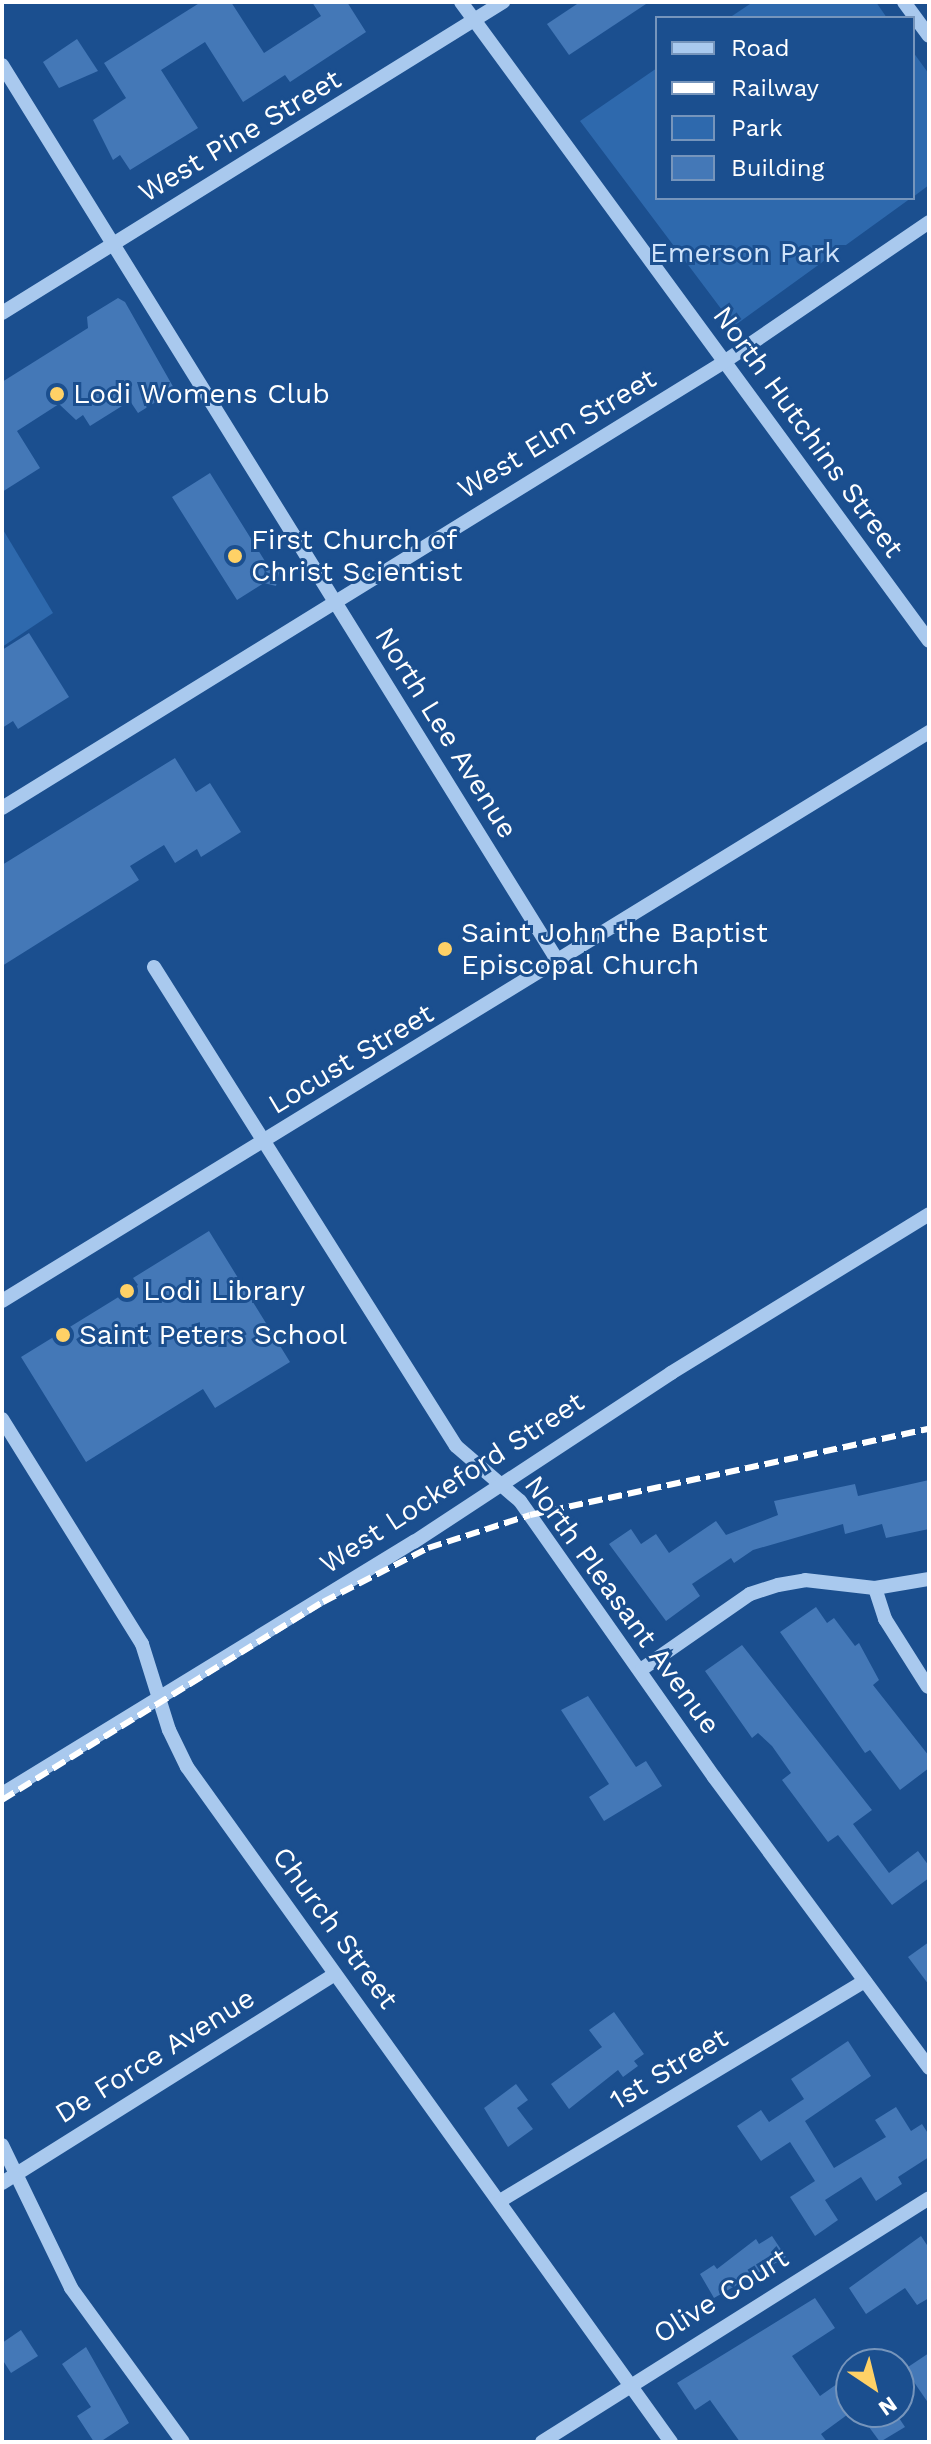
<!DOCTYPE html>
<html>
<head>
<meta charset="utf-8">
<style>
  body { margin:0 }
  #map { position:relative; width:931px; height:2444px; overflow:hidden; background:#1b4f8f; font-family:"Work Sans",sans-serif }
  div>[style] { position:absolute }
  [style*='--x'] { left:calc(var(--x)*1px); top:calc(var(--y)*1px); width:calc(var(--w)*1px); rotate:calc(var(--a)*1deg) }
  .green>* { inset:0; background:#2e69ad }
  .building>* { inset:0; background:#4478b7 }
  .minor>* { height:14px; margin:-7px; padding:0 7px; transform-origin:7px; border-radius:7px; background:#a9c9ee }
  .rail>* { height:6px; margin-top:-3px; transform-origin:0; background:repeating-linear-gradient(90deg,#fff 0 14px,transparent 0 20px) }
  .dots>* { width:22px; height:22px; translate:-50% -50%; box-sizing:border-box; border:4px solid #1b4f8f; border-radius:50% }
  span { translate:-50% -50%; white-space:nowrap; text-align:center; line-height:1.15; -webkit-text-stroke:6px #1b4f8f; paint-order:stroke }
  .street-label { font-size:28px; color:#fff }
  .park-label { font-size:28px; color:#cfe3fa }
  .poi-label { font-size:28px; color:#fff }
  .left { translate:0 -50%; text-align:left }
  .frame { position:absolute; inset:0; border:4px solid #fff; pointer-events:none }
  .legend { position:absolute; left:655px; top:16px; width:260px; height:184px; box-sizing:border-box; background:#1b4f8f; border:2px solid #7695bc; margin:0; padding:10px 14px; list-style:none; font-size:24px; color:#fff }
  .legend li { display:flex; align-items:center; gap:16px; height:40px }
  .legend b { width:40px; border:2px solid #7695bc }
  .north { position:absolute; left:835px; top:2348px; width:80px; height:80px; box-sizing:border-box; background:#1b4f8f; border:2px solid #7695bc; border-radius:50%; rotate:145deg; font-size:22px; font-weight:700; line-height:32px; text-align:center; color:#fff }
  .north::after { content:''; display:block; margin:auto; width:28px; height:36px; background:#ffd166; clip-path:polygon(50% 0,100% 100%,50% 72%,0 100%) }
</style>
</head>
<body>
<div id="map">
  <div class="green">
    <div style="clip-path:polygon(753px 2px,876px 2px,887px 18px,729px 18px)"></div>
    <div style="clip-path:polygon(913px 52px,929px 74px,929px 185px,913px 197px)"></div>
    <div style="clip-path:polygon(657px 68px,657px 198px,911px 198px,734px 326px,580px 121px)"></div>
    <div style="clip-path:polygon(2px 528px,53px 613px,2px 647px)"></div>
  </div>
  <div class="building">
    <div style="clip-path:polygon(201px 2px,231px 2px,264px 53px,321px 16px,312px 2px,347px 2px,366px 32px,290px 82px,285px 75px,243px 102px,205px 42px,161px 70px,198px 128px,130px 170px,120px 155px,113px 160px,93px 120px,126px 98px,104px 63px)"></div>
    <div style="clip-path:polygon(580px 2px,649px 2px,569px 55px,547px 24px)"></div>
    <div style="clip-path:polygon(77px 39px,98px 71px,59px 88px,43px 62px)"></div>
    <div style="clip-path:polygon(118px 298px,125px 302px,175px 390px,138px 413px,130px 401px,90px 426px,83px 415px,76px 420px,59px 404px,17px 431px,40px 468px,2px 492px,2px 382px,88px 328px,87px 317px)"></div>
    <div style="clip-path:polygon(210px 473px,268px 566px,280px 569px,276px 586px,264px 583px,237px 600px,172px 497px)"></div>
    <div style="clip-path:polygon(29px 633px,69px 697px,18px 729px,13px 721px,2px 728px,2px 650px)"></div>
    <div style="clip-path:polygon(175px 758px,196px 792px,210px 783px,241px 832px,201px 857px,197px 849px,175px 863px,164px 845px,130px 866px,139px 880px,2px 966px,2px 865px)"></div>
    <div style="clip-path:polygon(209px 1231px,290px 1362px,215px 1408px,203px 1389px,86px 1462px,21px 1357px,138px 1285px,133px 1278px)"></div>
    <div style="clip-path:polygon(929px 1480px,929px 1529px,886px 1538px,882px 1524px,845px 1534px,843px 1524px,753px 1550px,734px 1563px,731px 1558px,692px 1584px,700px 1596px,666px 1621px,609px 1544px,631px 1529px,641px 1544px,656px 1534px,669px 1553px,716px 1521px,726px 1535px,778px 1515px,774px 1501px,855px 1484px,858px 1496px)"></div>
    <div style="clip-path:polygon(816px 1607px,827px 1623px,834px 1618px,855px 1646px,859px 1643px,879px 1680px,873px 1685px,929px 1756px,929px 1768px,900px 1790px,870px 1750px,865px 1753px,780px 1632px)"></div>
    <div style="clip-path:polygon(742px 1645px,872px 1810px,853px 1824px,889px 1873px,918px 1851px,929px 1866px,929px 1878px,892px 1905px,838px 1835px,828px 1842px,782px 1780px,791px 1773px,772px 1746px,758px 1733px,752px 1738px,705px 1671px)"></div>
    <div style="clip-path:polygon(588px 1696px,636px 1767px,646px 1761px,662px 1786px,604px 1821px,589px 1797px,609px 1784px,561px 1710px)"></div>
    <div style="clip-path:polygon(929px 1942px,929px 1985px,908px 1957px)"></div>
    <div style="clip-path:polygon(614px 2012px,644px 2054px,634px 2061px,638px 2066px,623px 2077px,618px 2070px,569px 2109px,551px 2084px,602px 2047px,589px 2030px)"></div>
    <div style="clip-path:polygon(848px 2041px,871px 2076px,805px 2121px,834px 2168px,886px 2137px,875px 2120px,896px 2107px,911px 2131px,922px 2124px,929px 2135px,929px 2157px,898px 2177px,902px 2184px,876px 2201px,861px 2177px,825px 2200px,838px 2220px,815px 2236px,790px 2197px,815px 2181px,790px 2142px,761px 2161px,737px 2126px,761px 2110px,769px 2122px,804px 2099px,791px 2079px)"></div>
    <div style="clip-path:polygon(516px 2084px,528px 2100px,517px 2108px,533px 2129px,508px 2147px,484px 2108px)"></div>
    <div style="clip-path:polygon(772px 2236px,786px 2257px,714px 2298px,700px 2274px,714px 2265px,717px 2269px,756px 2239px,759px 2244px)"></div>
    <div style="clip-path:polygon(921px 2236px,929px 2248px,929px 2298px,917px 2305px,905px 2288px,866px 2314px,849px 2288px)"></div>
    <div style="clip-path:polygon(815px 2298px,835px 2328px,792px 2356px,820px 2396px,851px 2374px,851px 2412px,821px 2434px,827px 2442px,740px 2442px,710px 2400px,695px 2410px,677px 2383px)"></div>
    <div style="clip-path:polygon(21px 2330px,38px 2356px,11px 2373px,2px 2359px,2px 2343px)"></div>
    <div style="clip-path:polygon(86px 2347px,129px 2423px,100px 2442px,94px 2442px,77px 2416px,91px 2407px,62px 2364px)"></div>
    <div style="clip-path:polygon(929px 2353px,929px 2404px,905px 2369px)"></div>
    <div style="clip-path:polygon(858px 2412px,895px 2412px,905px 2427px,880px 2442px)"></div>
  </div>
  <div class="minor">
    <div style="--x:461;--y:2;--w:792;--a:53.78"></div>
    <div style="--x:904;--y:2;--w:42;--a:53.7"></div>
    <div style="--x:2;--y:65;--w:1057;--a:58.19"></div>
    <div style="--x:2;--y:313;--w:590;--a:-31.83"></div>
    <div style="--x:2;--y:808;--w:849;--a:-31.7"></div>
    <div style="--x:724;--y:362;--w:248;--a:-34.3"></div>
    <div style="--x:154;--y:967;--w:566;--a:57.77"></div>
    <div style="--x:456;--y:1446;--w:84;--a:40.7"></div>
    <div style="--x:520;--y:1501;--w:337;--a:54.9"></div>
    <div style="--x:714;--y:1777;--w:362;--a:53.5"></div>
    <div style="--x:2;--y:1301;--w:1088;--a:-31.54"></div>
    <div style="--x:2;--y:1419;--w:265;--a:58.1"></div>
    <div style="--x:142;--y:1644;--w:90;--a:72.6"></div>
    <div style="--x:169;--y:1730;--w:41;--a:64.1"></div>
    <div style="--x:187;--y:1767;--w:831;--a:54.36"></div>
    <div style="--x:875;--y:1588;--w:33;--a:72"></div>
    <div style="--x:885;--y:1619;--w:80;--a:57.7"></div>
    <div style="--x:642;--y:1669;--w:131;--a:-34.8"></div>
    <div style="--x:750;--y:1594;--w:29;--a:-18"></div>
    <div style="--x:778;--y:1585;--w:27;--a:-10"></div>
    <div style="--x:805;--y:1580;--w:70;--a:6.5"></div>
    <div style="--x:875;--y:1588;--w:55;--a:-9.5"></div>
    <div style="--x:2;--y:1794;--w:483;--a:-31.5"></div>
    <div style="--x:414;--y:1542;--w:308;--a:-33.3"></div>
    <div style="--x:671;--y:1373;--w:303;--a:-31.6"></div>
    <div style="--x:2;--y:2145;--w:159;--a:64.2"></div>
    <div style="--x:71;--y:2288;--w:190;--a:54"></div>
    <div style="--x:2;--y:2183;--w:393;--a:-32.1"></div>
    <div style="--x:500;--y:2201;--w:426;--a:-31.1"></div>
    <div style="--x:542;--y:2442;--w:457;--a:-32.2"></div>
  </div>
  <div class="rail">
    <div style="--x:2;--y:1800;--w:377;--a:-31.7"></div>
    <div style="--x:323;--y:1602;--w:118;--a:-27.2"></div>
    <div style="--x:428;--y:1548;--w:107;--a:-17.9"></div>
    <div style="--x:530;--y:1515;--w:408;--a:-12.2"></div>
  </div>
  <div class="dots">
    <div style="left:57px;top:394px;background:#ffd166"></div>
    <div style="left:235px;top:556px;background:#ffd166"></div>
    <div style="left:445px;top:949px;background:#ffd166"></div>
    <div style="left:127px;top:1291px;background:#ffd166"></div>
    <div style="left:63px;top:1335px;background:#ffd166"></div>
  </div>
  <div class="street-label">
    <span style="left:240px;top:136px;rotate:-31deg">West Pine Street</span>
    <span style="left:808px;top:432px;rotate:54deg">North Hutchins Street</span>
    <span style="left:557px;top:434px;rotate:-31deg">West Elm Street</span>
    <span style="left:446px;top:733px;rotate:58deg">North Lee Avenue</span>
    <span style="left:351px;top:1059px;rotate:-31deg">Locust Street</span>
    <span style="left:452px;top:1483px;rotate:-33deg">West Lockeford Street</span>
    <span style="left:622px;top:1605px;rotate:54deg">North Pleasant Avenue</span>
    <span style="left:335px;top:1928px;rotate:54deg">Church Street</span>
    <span style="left:155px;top:2056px;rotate:-32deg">De Force Avenue</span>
    <span style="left:669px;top:2069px;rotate:-31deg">1st Street</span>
    <span style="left:721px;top:2296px;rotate:-32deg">Olive Court</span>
  </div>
  <div class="park-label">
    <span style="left:745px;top:253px">Emerson Park</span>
  </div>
  <div class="poi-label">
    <span class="left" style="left:73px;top:394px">Lodi Womens Club</span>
    <span class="left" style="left:251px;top:556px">First Church of<br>Christ Scientist</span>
    <span class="left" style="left:461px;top:949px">Saint John the Baptist<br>Episcopal Church</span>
    <span class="left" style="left:143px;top:1291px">Lodi Library</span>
    <span class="left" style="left:79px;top:1335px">Saint Peters School</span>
  </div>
  <div class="frame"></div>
  <ul class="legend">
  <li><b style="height:10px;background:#a9c9ee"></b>Road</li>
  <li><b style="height:10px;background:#fff"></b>Railway</li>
  <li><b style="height:22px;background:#2e69ad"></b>Park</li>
  <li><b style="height:22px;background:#4478b7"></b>Building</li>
  </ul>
  <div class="north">N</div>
</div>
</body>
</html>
